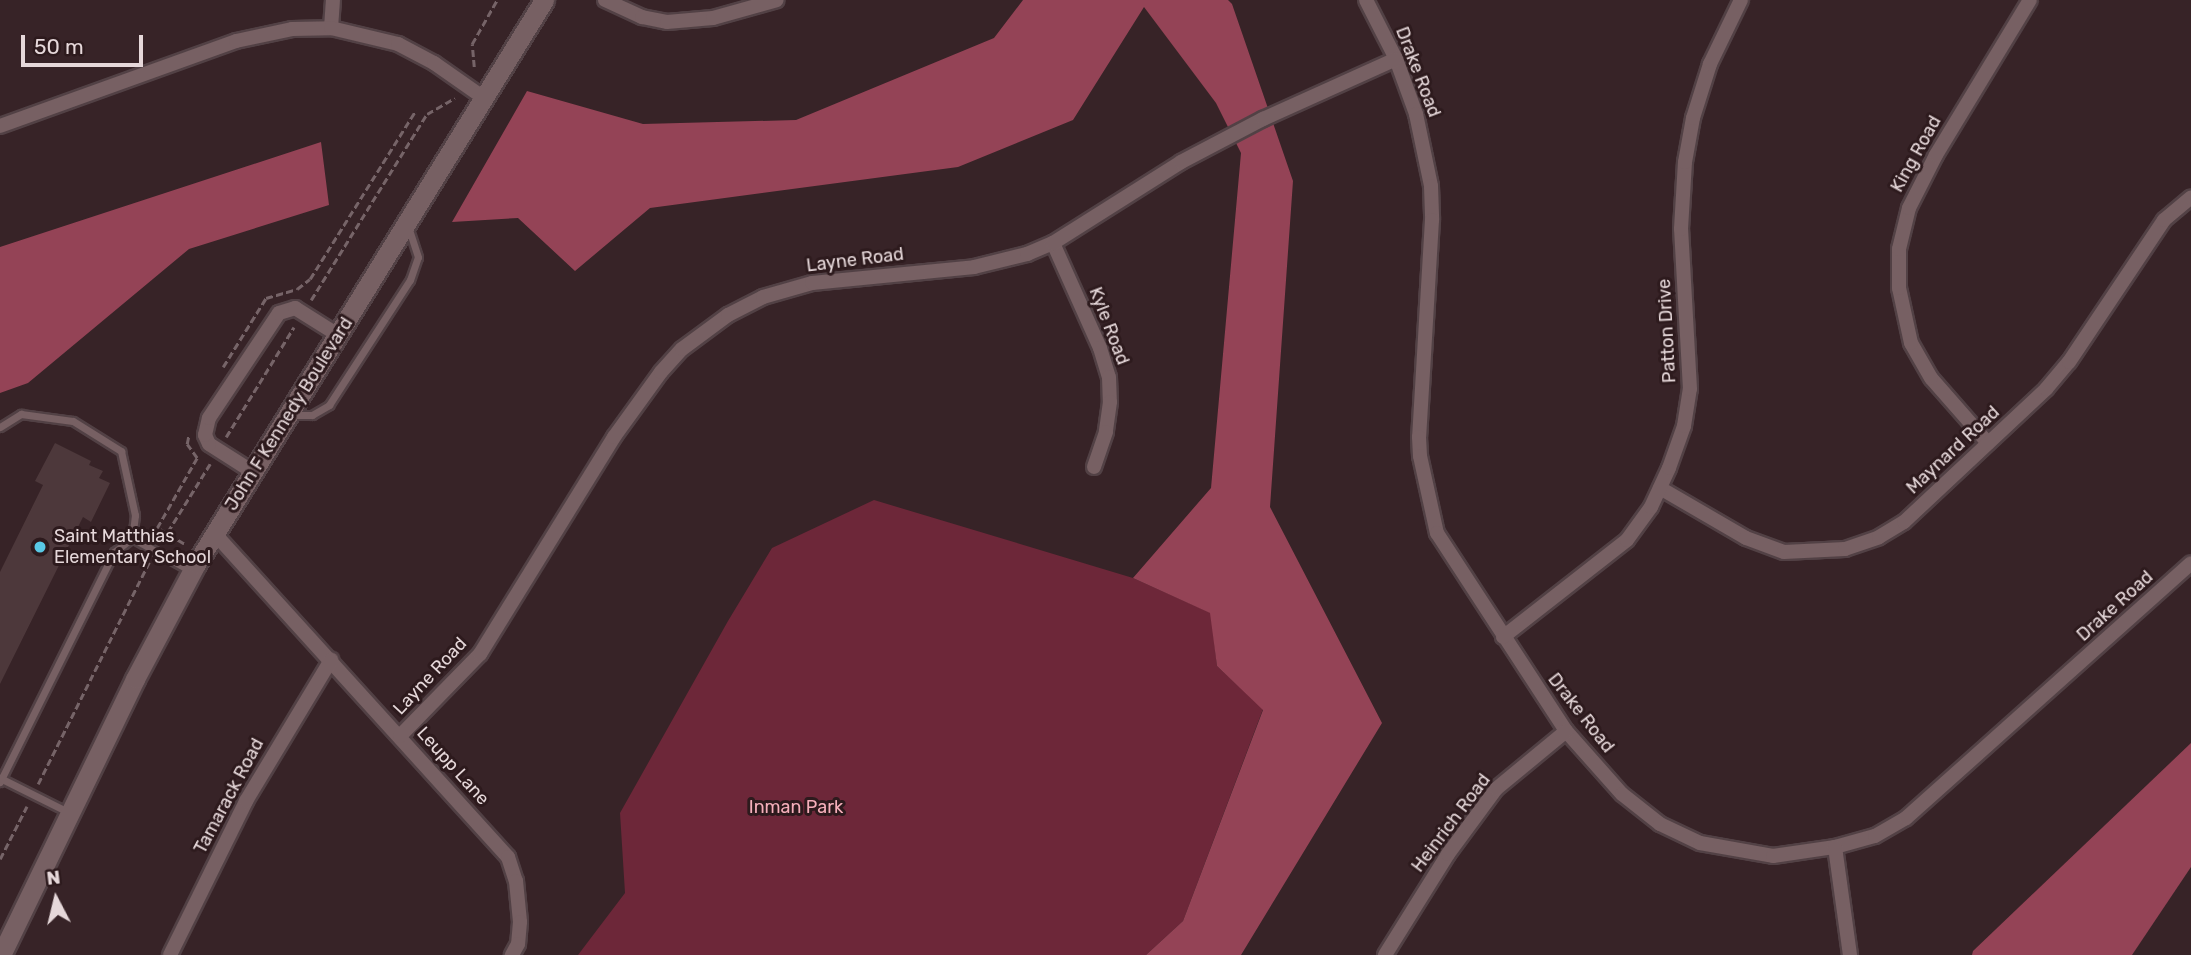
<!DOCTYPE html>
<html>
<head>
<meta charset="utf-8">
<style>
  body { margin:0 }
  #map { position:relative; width:2191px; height:955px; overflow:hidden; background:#372327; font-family:Rubik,sans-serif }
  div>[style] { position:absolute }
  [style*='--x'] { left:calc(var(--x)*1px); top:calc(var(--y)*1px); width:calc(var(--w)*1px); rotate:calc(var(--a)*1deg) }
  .green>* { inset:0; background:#6d2739 }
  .forest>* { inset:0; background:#944356 }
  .building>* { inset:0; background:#4d383b }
  .path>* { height:2.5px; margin-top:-1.25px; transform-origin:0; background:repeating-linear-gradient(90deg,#766468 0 7px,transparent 0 10.5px) }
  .roads { filter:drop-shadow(2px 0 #524145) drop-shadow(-2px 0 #524145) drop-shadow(0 2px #524145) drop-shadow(0 -2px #524145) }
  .lane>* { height:7px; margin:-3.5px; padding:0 3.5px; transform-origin:3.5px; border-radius:3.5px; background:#776063 }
  .street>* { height:14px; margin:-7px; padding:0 7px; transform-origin:7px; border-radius:7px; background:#776063 }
  .secondary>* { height:19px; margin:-9.5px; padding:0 9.5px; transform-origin:9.5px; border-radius:9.5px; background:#776063 }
  .dots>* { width:19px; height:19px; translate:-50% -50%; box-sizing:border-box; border:4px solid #2d1a1d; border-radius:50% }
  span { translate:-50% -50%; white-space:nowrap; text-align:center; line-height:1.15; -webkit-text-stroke:6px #2d1a1d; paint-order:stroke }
  .street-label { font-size:18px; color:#e6d8da }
  .poi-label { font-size:18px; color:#e6d8da }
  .left { translate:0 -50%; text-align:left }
  .park-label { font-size:18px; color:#f6afbb }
  .north { position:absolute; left:21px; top:864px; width:70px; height:70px; -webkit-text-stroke:5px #2d1a1d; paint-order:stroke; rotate:353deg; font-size:19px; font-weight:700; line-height:28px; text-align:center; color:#e6d8da }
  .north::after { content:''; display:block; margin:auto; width:24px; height:32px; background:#e6d8da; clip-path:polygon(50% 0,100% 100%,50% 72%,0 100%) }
  .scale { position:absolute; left:21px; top:35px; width:122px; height:32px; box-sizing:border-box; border:4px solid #e6d8da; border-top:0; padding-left:9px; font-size:21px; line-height:24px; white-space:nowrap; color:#e6d8da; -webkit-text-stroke:5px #2d1a1d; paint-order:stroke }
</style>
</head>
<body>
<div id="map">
  <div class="green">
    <div style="clip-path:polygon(874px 500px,1133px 578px,1211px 613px,1217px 666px,1263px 709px,1183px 921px,1146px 955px,578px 955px,625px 893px,620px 813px,728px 621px,772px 548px)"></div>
  </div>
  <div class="forest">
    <div style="clip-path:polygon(1023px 0,1228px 0,1232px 4px,1293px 181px,1270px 507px,1382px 723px,1241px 955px,1146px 955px,1183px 921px,1263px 710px,1217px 666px,1210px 613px,1133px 578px,1211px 488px,1241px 153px,1216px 103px,1144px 7px,1073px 120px,958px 167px,650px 208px,575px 271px,518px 218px,452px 222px,527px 91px,643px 124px,796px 120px,994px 38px)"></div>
    <div style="clip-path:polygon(321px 142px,329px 205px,189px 249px,28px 383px,0 393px,0 247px)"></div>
    <div style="clip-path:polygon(2191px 743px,2191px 867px,2132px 955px,1972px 955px,1973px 951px)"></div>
  </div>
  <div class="building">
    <div style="clip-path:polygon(55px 443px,91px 461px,89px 465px,103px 471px,99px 478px,110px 483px,91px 522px,83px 517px,0 684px,0 572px,43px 485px,35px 481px)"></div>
  </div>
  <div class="path">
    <div style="--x:474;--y:67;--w:23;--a:-95"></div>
    <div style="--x:472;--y:44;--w:51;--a:-60.4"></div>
    <div style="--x:311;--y:300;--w:219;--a:-58.1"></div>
    <div style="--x:427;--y:114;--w:32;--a:-30"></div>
    <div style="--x:223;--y:367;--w:81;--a:-58.1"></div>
    <div style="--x:266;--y:298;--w:32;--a:-16"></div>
    <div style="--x:297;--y:289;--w:16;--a:-38"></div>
    <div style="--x:310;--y:279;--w:199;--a:-57.9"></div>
    <div style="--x:226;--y:437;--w:129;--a:-58.3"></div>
    <div style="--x:162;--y:541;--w:91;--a:-58.1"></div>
    <div style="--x:184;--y:544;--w:31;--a:-149"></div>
    <div style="--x:157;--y:528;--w:81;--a:-60.3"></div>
    <div style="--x:197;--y:458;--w:17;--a:-126"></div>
    <div style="--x:187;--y:444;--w:10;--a:-79"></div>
    <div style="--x:38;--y:784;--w:248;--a:-63.4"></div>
    <div style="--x:0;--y:859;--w:59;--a:-63"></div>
  </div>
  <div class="roads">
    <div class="lane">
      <div style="--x:290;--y:415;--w:22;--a:0"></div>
      <div style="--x:312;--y:415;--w:20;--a:-30"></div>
      <div style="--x:329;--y:405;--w:149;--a:-57.1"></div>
      <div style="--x:410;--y:280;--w:24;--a:-71"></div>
      <div style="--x:418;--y:257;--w:32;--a:-108"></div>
      <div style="--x:0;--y:427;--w:25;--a:-32"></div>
      <div style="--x:21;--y:414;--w:52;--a:7.7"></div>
      <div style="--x:73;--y:421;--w:57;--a:32"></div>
      <div style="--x:121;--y:451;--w:66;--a:77.7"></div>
      <div style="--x:135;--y:515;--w:23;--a:97"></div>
      <div style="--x:132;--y:538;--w:23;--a:142"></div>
      <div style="--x:114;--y:552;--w:257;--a:116.4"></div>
      <div style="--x:132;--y:538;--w:65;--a:29.3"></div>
      <div style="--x:0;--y:778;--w:78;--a:26.6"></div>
    </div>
    <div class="street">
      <div style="--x:605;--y:0;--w:41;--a:24.7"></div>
      <div style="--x:642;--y:17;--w:25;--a:11"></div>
      <div style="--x:667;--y:22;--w:46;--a:-5"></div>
      <div style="--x:713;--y:18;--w:66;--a:-15.7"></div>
      <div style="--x:1366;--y:0;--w:66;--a:63"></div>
      <div style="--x:1396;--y:59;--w:59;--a:70"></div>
      <div style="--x:1416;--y:114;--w:74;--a:78.2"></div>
      <div style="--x:1431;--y:186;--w:34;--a:88"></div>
      <div style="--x:1432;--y:220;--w:217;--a:93.4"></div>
      <div style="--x:1419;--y:437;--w:19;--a:87"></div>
      <div style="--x:1420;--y:456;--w:79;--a:77.6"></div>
      <div style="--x:1437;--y:533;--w:236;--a:56.9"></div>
      <div style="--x:1566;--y:731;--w:84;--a:48.4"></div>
      <div style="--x:1622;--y:794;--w:48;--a:38.3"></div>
      <div style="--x:1660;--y:824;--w:44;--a:25.4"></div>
      <div style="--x:1700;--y:843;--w:74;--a:10.1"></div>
      <div style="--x:1773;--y:856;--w:63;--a:-8.3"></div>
      <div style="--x:1835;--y:847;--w:41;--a:-15.4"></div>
      <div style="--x:1875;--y:836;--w:36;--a:-30"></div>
      <div style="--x:1906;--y:818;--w:382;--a:-41.8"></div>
      <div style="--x:331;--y:28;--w:28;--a:-86"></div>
      <div style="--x:0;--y:126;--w:251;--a:-19.8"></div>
      <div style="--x:236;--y:41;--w:57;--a:-12.1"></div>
      <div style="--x:292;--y:29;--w:39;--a:-1"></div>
      <div style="--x:331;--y:28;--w:69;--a:13.4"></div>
      <div style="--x:398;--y:44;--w:41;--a:27.8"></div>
      <div style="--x:434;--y:63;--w:61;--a:35"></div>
      <div style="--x:1053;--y:243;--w:115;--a:65.9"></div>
      <div style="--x:1100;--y:348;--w:30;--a:73"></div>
      <div style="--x:1109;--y:377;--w:25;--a:88"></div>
      <div style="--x:1110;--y:402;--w:30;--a:98"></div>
      <div style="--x:1106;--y:432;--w:37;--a:109"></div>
      <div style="--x:1988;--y:443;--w:86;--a:-131.2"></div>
      <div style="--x:1931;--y:378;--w:40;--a:-119.7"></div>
      <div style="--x:1911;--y:343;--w:56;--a:-102.3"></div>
      <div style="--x:1899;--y:288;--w:39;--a:-90"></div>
      <div style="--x:1899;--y:249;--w:42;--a:-76.3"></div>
      <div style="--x:1909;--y:208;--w:59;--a:-63"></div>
      <div style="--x:1936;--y:155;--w:181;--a:-58.8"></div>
      <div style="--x:253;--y:472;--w:52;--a:-147.5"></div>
      <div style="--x:209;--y:444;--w:10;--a:-114"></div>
      <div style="--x:205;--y:435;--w:17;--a:-77"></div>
      <div style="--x:209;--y:418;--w:126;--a:-56.3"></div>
      <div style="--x:279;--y:313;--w:17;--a:-17"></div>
      <div style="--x:295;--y:308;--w:51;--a:32.1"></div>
      <div style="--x:1660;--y:488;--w:99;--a:30.2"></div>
      <div style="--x:1746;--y:538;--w:40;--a:20.2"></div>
      <div style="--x:1784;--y:552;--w:61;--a:-2.8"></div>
      <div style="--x:1845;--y:549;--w:36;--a:-19"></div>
      <div style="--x:1879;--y:537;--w:29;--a:-31"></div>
      <div style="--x:1904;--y:522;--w:195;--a:-43.1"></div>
      <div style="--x:2046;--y:389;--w:35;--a:-50"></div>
      <div style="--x:2069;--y:362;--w:171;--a:-56.2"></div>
      <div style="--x:2164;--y:220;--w:35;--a:-40"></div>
      <div style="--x:215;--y:534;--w:436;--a:47.8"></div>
      <div style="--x:508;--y:857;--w:25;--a:72"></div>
      <div style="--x:516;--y:881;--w:41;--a:84.4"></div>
      <div style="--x:520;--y:922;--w:22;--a:95"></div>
      <div style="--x:518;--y:944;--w:13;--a:119"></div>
      <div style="--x:1503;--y:637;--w:157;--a:-38"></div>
      <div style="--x:1627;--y:540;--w:41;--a:-54"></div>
      <div style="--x:1651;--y:507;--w:43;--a:-65.2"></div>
      <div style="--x:1669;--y:468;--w:45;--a:-70.3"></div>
      <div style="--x:1684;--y:426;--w:37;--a:-81"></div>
      <div style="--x:1690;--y:389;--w:160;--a:-93.2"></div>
      <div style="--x:1681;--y:229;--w:67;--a:-86.6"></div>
      <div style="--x:1685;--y:162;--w:45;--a:-79.7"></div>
      <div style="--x:1693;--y:118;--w:57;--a:-72.5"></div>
      <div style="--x:1710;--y:64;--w:71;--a:-64.2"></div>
      <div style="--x:400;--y:736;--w:115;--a:-45.7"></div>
      <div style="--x:480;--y:654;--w:255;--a:-58.3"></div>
      <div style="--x:614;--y:437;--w:80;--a:-54.1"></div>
      <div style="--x:661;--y:372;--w:31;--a:-48"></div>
      <div style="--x:682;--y:349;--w:57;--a:-36.5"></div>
      <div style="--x:728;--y:315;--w:39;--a:-27"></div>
      <div style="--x:763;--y:297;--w:51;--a:-15.9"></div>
      <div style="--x:812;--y:283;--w:163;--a:-5.6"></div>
      <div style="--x:974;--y:267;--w:55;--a:-13.8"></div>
      <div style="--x:1027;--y:254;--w:28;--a:-23"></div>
      <div style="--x:1053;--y:243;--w:151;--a:-32.3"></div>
      <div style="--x:1181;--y:162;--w:93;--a:-27.7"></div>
      <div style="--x:1263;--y:119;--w:146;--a:-24.3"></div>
      <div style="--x:1835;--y:847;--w:109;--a:82.1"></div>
      <div style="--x:170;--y:955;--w:172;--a:-63.7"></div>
      <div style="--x:246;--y:801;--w:165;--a:-58.9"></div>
      <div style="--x:1385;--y:955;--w:119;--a:-58"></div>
      <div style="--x:1448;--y:854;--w:81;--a:-53.6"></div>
      <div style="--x:1496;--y:789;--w:91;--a:-39.6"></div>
    </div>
    <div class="secondary">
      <div style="--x:1;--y:955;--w:307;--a:-64.1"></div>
      <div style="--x:135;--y:679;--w:130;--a:-62.1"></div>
      <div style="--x:196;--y:564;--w:663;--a:-58.32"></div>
    </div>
  </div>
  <div class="dots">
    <div style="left:40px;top:547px;background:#59c8e5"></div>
  </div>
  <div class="street-label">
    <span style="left:1418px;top:72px;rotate:69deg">Drake Road</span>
    <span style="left:1916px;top:154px;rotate:-61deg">King Road</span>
    <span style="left:855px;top:260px;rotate:-7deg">Layne Road</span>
    <span style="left:1109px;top:326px;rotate:69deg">Kyle Road</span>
    <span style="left:1667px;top:331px;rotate:-93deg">Patton Drive</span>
    <span style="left:289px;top:414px;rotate:-58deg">John F Kennedy Boulevard</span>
    <span style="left:1953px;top:450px;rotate:-43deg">Maynard Road</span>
    <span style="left:2115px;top:606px;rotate:-42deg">Drake Road</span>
    <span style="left:430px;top:676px;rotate:-47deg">Layne Road</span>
    <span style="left:1581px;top:713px;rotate:52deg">Drake Road</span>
    <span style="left:453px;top:766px;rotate:48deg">Leupp Lane</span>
    <span style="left:229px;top:796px;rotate:-62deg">Tamarack Road</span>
    <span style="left:1451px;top:823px;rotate:-53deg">Heinrich Road</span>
  </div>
  <div class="poi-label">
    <span class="left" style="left:54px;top:547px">Saint Matthias<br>Elementary School</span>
  </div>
  <div class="park-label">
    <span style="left:796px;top:807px">Inman Park</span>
  </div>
  <div class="north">N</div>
  <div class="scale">50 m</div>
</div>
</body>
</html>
